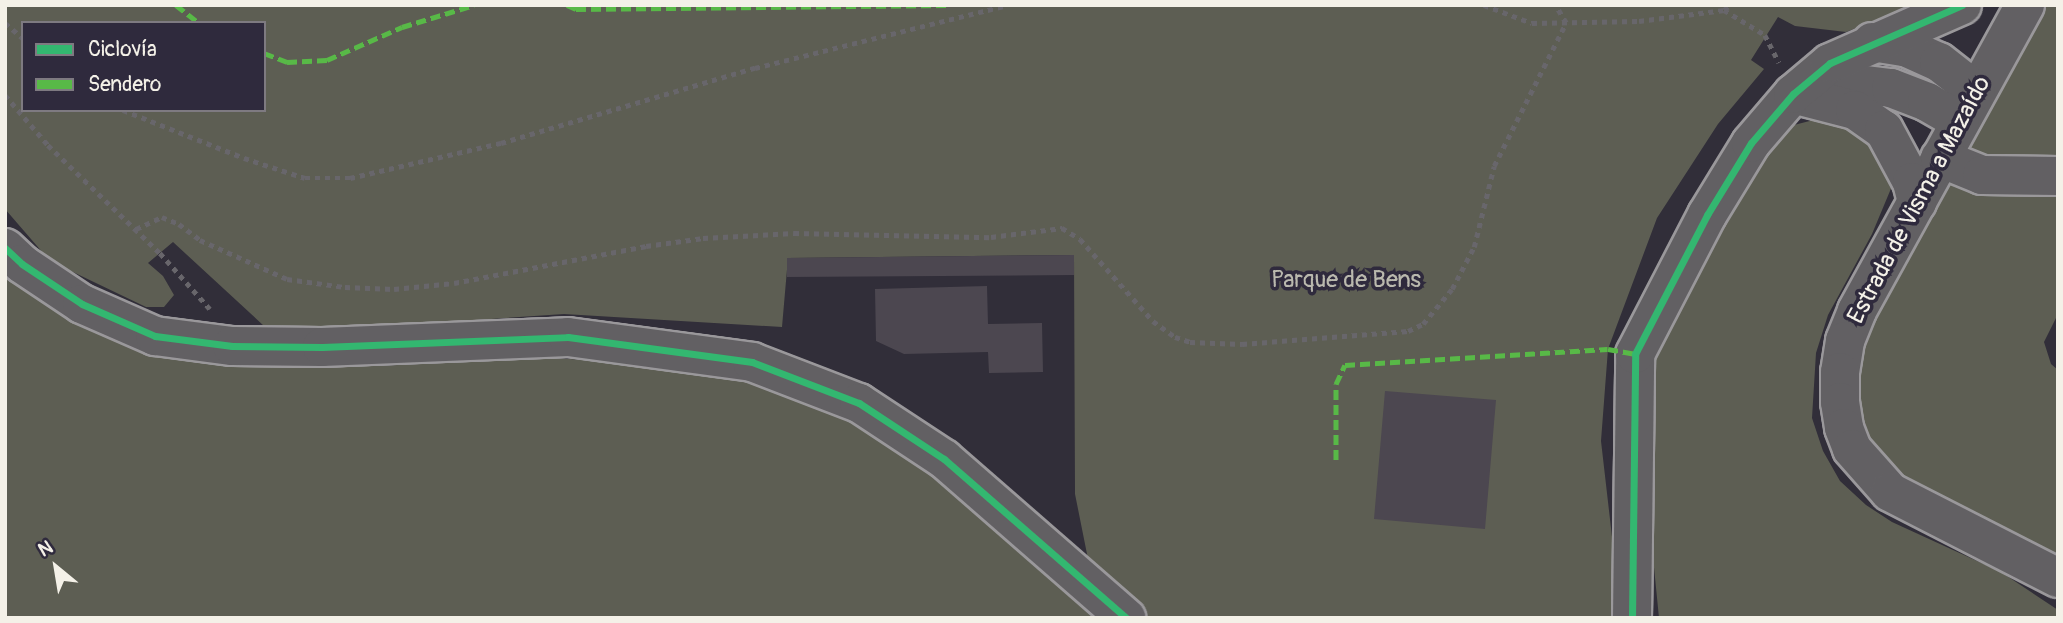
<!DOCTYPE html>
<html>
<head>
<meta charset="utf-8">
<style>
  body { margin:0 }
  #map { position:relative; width:2063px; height:623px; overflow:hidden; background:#312e39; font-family:Pangolin,sans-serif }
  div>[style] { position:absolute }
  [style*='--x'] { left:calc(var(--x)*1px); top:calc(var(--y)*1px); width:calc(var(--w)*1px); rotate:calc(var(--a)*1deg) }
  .green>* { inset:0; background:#5d5e53 }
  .building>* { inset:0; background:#4c4750 }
  .path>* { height:4.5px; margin-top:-2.25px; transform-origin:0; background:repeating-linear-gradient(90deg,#68666b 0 5px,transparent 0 10px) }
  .roads { filter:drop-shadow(2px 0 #9a989b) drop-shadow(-2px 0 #9a989b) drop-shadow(0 2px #9a989b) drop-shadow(0 -2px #9a989b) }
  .minor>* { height:38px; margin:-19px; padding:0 19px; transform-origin:19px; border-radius:19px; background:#626063 }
  .quiet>* { height:5px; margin-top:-2.5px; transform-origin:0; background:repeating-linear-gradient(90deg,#58b947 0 10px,transparent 0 15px) }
  .cycleway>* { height:7px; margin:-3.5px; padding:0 3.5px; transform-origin:3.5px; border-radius:3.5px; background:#33b770 }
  span { translate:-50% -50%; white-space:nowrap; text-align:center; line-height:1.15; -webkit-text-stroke:7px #2f2a3d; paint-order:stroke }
  .street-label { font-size:24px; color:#f4f1e8 }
  .park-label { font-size:24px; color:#bab9ae }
  .frame { position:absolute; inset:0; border:7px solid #f4f1e8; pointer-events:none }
  .legend { position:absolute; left:21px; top:21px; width:245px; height:91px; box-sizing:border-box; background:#2f2a3d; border:2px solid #7e7a81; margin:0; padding:9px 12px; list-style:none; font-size:21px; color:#f4f1e8 }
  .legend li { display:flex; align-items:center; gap:14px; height:35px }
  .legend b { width:35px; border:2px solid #7e7a81 }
  .north { position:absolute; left:21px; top:532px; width:70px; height:70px; -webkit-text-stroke:5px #2f2a3d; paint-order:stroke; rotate:330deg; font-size:19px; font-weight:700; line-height:28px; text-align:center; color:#f4f1e8 }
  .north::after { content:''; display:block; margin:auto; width:24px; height:32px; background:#f4f1e8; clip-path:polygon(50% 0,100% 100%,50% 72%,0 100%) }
</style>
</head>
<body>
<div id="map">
  <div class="green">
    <div style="clip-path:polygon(evenodd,5px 5px,1914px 5px,1846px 32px,1795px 26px,1778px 17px,1751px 60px,1764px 69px,1718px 124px,1657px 218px,1608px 349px,1601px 441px,1617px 580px,1615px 618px,1143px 618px,1088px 559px,1075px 494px,1074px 255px,788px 258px,782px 327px,564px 314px,314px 331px,264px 326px,173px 242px,148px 263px,163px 276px,174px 295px,164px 307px,146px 307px,50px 261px,5px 209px,5px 5px,23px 23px,264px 23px,264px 110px,23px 110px,23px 23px)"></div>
    <div style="clip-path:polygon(2041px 5px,2058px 5px,2058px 314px,2044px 342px,2051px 364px,2058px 370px,2058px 559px,1912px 486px,1885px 463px,1871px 440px,1859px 412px,1855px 385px,1860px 350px,1888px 291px)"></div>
    <div style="clip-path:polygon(1833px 115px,1871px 141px,1895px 179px,1872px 234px,1828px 315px,1816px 353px,1812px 418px,1823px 451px,1840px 481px,1866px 505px,1892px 522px,2001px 572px,2058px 610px,2058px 618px,1659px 618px,1651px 537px,1652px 355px,1679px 292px,1754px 170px,1794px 125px)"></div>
    <div style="clip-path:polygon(5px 275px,50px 307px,136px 344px,207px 360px,376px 366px,554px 358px,716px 368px,890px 438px,1060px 576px,1096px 618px,5px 618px)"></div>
  </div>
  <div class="building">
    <div style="clip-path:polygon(1074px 255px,1074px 275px,787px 277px,787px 258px)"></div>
    <div style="clip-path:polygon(987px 286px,988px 324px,1042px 323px,1043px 372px,989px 373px,988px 352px,904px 354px,876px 341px,875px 289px)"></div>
    <div style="clip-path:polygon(1385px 391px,1496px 400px,1485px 529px,1374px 519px)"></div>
  </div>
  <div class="path">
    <div style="--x:1484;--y:5;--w:51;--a:20.6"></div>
    <div style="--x:1532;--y:23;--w:107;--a:-1.1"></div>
    <div style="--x:1639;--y:21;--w:86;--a:-7.4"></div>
    <div style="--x:1724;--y:10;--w:8;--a:-40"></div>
    <div style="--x:1724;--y:10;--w:48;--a:31.4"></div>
    <div style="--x:1765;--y:35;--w:31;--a:63"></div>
    <div style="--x:5;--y:23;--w:23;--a:40"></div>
    <div style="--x:5;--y:95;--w:66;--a:49.3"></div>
    <div style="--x:48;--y:145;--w:156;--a:44"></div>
    <div style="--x:160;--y:253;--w:75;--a:48.2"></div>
    <div style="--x:123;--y:110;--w:130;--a:21.6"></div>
    <div style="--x:244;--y:158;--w:64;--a:18.2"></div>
    <div style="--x:305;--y:178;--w:45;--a:0"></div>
    <div style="--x:350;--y:178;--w:155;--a:-13.1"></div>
    <div style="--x:501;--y:143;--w:265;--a:-16.5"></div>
    <div style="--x:755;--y:68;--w:260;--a:-14"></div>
    <div style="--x:136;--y:229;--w:29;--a:-25"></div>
    <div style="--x:162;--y:217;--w:18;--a:22"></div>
    <div style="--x:179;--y:224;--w:26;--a:37"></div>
    <div style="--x:200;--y:240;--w:95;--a:24.1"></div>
    <div style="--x:287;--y:279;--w:59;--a:7.9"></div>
    <div style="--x:345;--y:287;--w:49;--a:2.3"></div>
    <div style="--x:394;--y:289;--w:60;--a:-5.7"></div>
    <div style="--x:454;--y:283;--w:196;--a:-10.9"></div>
    <div style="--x:646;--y:246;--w:58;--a:-8"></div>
    <div style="--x:703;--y:238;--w:91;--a:-3.1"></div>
    <div style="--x:794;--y:233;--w:197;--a:1.2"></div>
    <div style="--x:991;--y:237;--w:72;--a:-7.2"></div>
    <div style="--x:1062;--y:228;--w:21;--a:31"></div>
    <div style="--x:1080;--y:239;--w:110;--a:48.3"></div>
    <div style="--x:1153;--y:321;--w:27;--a:36"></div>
    <div style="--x:1175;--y:337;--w:16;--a:18"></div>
    <div style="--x:1190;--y:342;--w:52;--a:2.2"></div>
    <div style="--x:1242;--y:344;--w:167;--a:-4.5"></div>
    <div style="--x:1408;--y:331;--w:17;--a:-25"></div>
    <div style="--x:1423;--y:324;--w:45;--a:-50.4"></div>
    <div style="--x:1452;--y:289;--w:47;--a:-62.4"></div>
    <div style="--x:1474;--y:247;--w:83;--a:-76.1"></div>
    <div style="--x:1494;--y:166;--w:160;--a:-63.3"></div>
    <div style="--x:1566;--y:23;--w:21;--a:-121"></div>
  </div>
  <div class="roads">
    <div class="minor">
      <div style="--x:2025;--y:5;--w:349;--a:118.8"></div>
      <div style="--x:1857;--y:311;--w:32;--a:112"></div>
      <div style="--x:1845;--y:341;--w:31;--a:99"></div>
      <div style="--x:1840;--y:372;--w:30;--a:90"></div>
      <div style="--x:1840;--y:402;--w:26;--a:81"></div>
      <div style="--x:1844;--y:428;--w:22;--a:69"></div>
      <div style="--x:1852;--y:449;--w:57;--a:48.5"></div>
      <div style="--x:1890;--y:492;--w:189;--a:27.1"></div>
      <div style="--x:1872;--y:42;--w:33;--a:9"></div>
      <div style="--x:1905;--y:47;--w:37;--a:24"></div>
      <div style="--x:1939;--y:62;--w:47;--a:38.1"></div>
      <div style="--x:1813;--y:90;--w:38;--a:-11"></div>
      <div style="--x:1850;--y:83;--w:41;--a:7"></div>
      <div style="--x:1891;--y:88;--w:39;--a:21"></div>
      <div style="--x:1927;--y:102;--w:38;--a:30"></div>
      <div style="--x:1793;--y:94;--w:64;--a:14.5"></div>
      <div style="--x:1855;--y:110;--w:35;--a:35"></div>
      <div style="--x:1884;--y:130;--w:59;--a:61.7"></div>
      <div style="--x:1912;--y:182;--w:21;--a:76"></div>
      <div style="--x:1940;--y:158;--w:45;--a:22"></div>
      <div style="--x:1982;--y:175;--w:76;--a:0.8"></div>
      <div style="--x:5;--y:248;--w:23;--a:43"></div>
      <div style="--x:22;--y:264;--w:72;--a:33.7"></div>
      <div style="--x:82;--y:304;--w:80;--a:23.7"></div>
      <div style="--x:155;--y:336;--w:78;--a:7.4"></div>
      <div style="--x:232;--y:346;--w:90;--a:0.6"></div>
      <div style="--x:322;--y:347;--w:246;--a:-2.3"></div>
      <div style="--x:568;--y:337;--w:186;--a:7.7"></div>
      <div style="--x:752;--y:362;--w:115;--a:21"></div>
      <div style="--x:859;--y:403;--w:102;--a:33.4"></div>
      <div style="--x:944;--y:459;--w:242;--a:41.1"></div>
      <div style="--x:1632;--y:618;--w:264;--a:-89.3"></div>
      <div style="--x:1635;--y:354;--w:157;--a:-62.6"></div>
      <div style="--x:1707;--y:215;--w:84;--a:-58.6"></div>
      <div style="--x:1751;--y:143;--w:65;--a:-49.4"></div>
      <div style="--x:1793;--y:94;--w:48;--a:-40"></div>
      <div style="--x:1830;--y:63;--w:144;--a:-23.7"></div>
    </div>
  </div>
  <div class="quiet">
    <div style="--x:176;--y:5;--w:29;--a:38"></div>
    <div style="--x:567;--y:5;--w:10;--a:24"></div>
    <div style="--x:576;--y:9;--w:374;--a:-0.6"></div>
    <div style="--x:264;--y:53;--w:25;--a:21"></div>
    <div style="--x:287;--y:62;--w:40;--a:-2.9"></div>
    <div style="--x:327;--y:60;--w:82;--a:-23.7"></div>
    <div style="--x:402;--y:27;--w:75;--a:-17"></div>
    <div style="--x:1336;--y:460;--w:76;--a:-90"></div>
    <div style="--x:1336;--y:384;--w:21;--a:-65"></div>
    <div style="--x:1345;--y:365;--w:263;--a:-3.5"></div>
    <div style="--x:1608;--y:349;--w:27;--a:10"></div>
  </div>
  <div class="cycleway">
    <div style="--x:5;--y:248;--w:23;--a:43"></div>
    <div style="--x:22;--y:264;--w:72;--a:33.7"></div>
    <div style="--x:82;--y:304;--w:80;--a:23.7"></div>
    <div style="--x:155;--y:336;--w:78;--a:7.4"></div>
    <div style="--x:232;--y:346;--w:90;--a:0.6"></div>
    <div style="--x:322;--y:347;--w:246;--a:-2.3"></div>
    <div style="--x:568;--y:337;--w:186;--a:7.7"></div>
    <div style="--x:752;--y:362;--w:115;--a:21"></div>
    <div style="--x:859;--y:403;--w:102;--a:33.4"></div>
    <div style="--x:944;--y:459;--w:242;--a:41.1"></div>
    <div style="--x:1632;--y:618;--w:264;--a:-89.3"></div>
    <div style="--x:1635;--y:354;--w:157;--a:-62.6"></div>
    <div style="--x:1707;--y:215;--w:84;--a:-58.6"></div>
    <div style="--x:1751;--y:143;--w:65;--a:-49.4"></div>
    <div style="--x:1793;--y:94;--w:48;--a:-40"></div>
    <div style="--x:1830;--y:63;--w:144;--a:-23.7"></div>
  </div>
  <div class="street-label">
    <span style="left:1919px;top:200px;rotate:-62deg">Estrada de Visma a Mazaído</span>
  </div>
  <div class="park-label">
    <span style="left:1346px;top:280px">Parque de Bens</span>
  </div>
  <div class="frame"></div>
  <ul class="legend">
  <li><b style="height:9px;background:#33b770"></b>Ciclovía</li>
  <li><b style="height:9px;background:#58b947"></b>Sendero</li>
  </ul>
  <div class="north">N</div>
</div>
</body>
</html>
